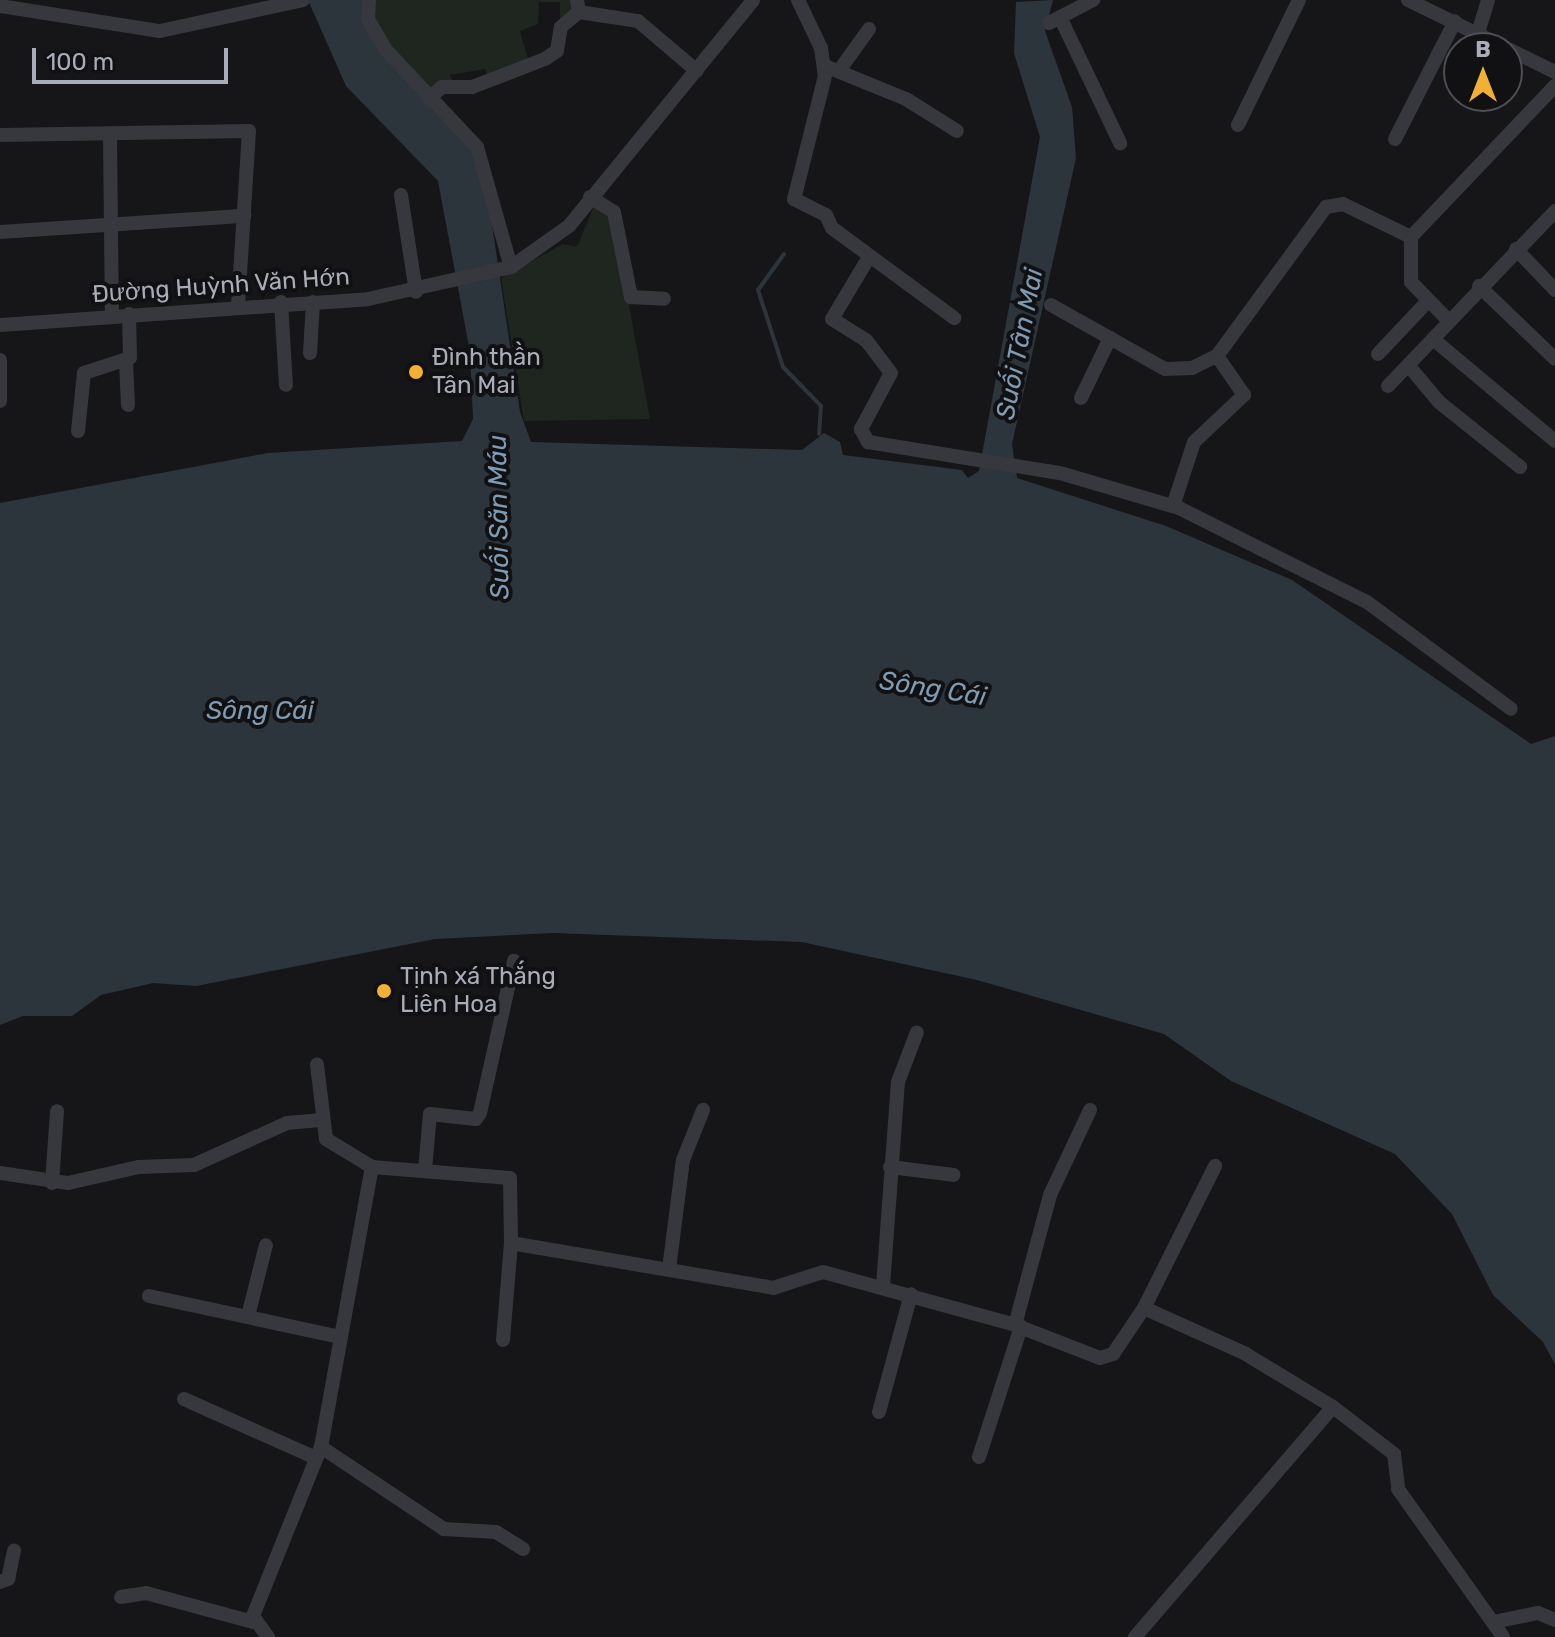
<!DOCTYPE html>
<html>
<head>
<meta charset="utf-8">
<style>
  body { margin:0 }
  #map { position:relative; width:1555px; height:1637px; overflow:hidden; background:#161618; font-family:Rubik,sans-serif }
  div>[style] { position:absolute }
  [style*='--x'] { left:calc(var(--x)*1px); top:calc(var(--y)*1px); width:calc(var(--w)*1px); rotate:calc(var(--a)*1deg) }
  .green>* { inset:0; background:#1e261f }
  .water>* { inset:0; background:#2c353c }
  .stream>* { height:4px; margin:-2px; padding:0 2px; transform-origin:2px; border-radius:2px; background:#2c353c }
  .minor>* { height:14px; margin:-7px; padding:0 7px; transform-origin:7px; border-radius:7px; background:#37383d }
  .dots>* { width:22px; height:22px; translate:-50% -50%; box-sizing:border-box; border:4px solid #111113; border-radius:50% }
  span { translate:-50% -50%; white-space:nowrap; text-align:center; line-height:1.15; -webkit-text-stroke:8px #111113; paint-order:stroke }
  .street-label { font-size:24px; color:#a8adb8 }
  .poi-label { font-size:24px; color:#a8adb8 }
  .left { translate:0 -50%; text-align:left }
  .water-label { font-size:26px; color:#7f9bb3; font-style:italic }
  .north { position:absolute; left:1443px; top:32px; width:80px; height:80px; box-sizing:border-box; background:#111113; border:2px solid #4d4f55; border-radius:50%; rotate:0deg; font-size:22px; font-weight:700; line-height:32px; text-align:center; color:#a8adb8 }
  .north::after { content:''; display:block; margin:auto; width:28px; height:36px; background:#f2b134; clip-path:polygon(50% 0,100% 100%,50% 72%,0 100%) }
  .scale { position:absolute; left:32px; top:48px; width:196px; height:36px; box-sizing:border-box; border:4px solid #a8adb8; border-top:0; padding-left:10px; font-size:24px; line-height:28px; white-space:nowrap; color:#a8adb8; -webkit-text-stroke:6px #111113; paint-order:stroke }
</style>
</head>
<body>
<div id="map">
  <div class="green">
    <div style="clip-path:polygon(375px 0,571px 0,571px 10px,560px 21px,560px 2px,539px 2px,538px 24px,520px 31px,528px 59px,487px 76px,485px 69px,450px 75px,454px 84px,429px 94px,390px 48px,373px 18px)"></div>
    <div style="clip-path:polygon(595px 204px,612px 214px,650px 419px,524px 421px,501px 278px,563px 244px,577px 247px)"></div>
  </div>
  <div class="water">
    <div style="clip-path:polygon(308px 0,365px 0,364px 21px,382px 53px,464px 134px,486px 185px,520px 412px,531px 442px,802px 450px,824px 433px,840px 442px,843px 455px,962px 470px,968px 478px,979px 471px,1040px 137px,1014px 53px,1016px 2px,1053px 0,1045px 31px,1072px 107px,1076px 158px,1012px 444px,1017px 478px,1166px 526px,1292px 580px,1531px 744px,1555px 736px,1555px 1364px,1543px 1342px,1493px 1295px,1452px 1214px,1395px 1154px,1231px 1081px,1164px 1034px,977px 980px,802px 942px,552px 933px,435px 939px,196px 986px,153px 983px,101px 995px,72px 1016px,23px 1016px,0 1025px,0 503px,268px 453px,462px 441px,473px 419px,470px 352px,438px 181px,346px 86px)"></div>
  </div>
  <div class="stream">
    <div style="--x:784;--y:254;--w:44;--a:125.8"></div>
    <div style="--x:758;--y:290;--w:81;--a:72"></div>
    <div style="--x:783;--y:367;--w:54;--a:45.7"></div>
    <div style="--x:821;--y:406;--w:28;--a:94"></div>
  </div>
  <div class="minor">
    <div style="--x:369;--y:0;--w:19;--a:93"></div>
    <div style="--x:368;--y:19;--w:36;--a:60"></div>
    <div style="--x:386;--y:50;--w:133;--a:46.8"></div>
    <div style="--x:477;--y:147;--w:125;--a:74.2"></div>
    <div style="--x:577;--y:0;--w:12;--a:81"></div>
    <div style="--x:579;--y:12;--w:60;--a:8.7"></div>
    <div style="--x:638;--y:21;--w:77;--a:40.3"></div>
    <div style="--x:798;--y:0;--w:53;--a:64.4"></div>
    <div style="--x:821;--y:48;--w:28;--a:82"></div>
    <div style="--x:825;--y:76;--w:127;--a:104.1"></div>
    <div style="--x:794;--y:199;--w:36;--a:27"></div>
    <div style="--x:826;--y:215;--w:14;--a:65"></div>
    <div style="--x:832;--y:228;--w:152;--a:36.4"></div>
    <div style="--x:1408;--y:0;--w:164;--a:26.1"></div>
    <div style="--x:0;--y:6;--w:162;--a:8.9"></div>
    <div style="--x:160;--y:31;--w:146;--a:-12.2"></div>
    <div style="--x:1060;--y:17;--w:140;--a:64.5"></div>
    <div style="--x:1049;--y:23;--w:50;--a:-27.6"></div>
    <div style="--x:1478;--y:33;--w:34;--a:-73"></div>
    <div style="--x:825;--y:66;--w:87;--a:22.2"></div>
    <div style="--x:906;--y:99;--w:60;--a:32.1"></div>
    <div style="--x:841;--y:68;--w:48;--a:-54.3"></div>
    <div style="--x:429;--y:98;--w:17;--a:-40"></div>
    <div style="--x:442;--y:87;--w:30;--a:0"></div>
    <div style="--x:472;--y:87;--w:78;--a:-21"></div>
    <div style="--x:545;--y:59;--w:14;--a:-34"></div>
    <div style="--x:557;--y:51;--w:24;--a:-81"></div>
    <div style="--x:561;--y:27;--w:23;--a:-40"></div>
    <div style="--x:1238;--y:125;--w:139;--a:-64"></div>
    <div style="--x:0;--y:135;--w:249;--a:-0.9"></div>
    <div style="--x:249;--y:131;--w:173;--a:93.6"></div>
    <div style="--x:110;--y:135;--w:180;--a:89.4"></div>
    <div style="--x:1395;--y:139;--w:132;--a:-63"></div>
    <div style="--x:401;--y:195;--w:98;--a:81.2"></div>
    <div style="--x:590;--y:197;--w:28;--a:32"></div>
    <div style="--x:614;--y:212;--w:87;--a:78.7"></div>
    <div style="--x:631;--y:297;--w:33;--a:3"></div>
    <div style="--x:0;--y:232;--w:245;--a:-3.8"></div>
    <div style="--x:1411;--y:237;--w:45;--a:90"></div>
    <div style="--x:1411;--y:282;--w:53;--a:45.8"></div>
    <div style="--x:1516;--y:249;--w:57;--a:46.4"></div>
    <div style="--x:869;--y:257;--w:72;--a:120.8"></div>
    <div style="--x:832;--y:319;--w:40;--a:32"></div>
    <div style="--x:866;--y:340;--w:41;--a:52.9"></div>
    <div style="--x:891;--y:373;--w:64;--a:118.2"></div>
    <div style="--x:861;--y:429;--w:15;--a:62"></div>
    <div style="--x:868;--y:442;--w:194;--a:9.2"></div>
    <div style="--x:1060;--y:473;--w:124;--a:16.4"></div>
    <div style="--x:1179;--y:508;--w:210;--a:26.6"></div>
    <div style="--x:1367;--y:602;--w:179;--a:36.6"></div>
    <div style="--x:1479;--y:286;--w:105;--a:43.8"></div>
    <div style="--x:281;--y:302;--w:83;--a:86.6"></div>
    <div style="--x:1051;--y:305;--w:131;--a:29.3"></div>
    <div style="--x:1165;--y:369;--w:27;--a:-2"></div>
    <div style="--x:1192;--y:368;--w:28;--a:-26"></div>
    <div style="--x:1217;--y:356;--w:185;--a:-53.8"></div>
    <div style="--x:1326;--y:207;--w:17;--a:-10"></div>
    <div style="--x:1343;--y:204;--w:76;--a:25.9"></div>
    <div style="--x:1411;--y:237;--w:209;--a:-46.4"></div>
    <div style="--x:0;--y:325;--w:369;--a:-4"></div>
    <div style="--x:368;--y:299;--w:147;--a:-12.6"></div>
    <div style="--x:511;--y:267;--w:71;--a:-35.3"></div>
    <div style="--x:569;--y:226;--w:291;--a:-50.8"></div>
    <div style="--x:1433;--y:339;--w:159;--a:39.9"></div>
    <div style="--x:310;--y:353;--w:51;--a:-86.6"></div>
    <div style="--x:1378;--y:354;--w:73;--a:-46.7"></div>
    <div style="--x:0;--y:360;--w:41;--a:90"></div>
    <div style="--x:126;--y:361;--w:44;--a:87.4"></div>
    <div style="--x:1408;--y:365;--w:48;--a:50"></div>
    <div style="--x:1439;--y:402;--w:104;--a:38.7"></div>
    <div style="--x:1388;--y:386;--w:242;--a:-46.3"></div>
    <div style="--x:1081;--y:398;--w:67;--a:-64.2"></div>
    <div style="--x:78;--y:431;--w:58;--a:-84.1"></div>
    <div style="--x:84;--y:373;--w:48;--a:-18.1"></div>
    <div style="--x:130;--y:358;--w:44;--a:-91.3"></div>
    <div style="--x:1173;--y:506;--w:67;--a:-71.8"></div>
    <div style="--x:1194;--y:442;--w:69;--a:-43.2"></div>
    <div style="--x:1244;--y:395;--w:47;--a:-124.7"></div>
    <div style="--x:372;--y:1167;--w:138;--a:4.6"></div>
    <div style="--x:510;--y:1178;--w:65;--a:89.1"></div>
    <div style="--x:511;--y:1243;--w:266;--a:9.7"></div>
    <div style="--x:773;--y:1288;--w:52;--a:-17.7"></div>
    <div style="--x:823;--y:1272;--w:199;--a:15.4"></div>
    <div style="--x:1015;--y:1325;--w:91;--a:21.2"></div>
    <div style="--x:1100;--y:1358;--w:14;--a:-17"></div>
    <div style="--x:1113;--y:1354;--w:55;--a:-56"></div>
    <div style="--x:1144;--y:1308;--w:110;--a:24.2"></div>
    <div style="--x:1244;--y:1353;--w:104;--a:31.2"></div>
    <div style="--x:890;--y:1167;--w:64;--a:7.1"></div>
    <div style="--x:425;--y:1170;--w:56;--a:-84.9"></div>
    <div style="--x:430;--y:1114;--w:46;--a:6.2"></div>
    <div style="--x:476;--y:1119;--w:7;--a:-56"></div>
    <div style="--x:480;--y:1113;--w:156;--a:-77.4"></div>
    <div style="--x:0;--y:1173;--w:69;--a:8.4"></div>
    <div style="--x:68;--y:1183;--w:73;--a:-12.7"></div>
    <div style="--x:139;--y:1167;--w:55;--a:-2.1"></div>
    <div style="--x:194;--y:1165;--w:102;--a:-24.3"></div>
    <div style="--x:287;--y:1123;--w:33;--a:-5"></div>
    <div style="--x:52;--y:1183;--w:72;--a:-86"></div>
    <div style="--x:669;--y:1269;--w:110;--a:-82.7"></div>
    <div style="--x:683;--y:1160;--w:54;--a:-68.2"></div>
    <div style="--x:883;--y:1286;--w:205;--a:-85.8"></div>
    <div style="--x:898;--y:1082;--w:53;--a:-69.2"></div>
    <div style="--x:149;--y:1296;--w:196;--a:12.1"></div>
    <div style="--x:1144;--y:1308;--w:159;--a:-63.4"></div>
    <div style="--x:248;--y:1316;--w:73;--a:-75.8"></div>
    <div style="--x:1015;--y:1325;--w:135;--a:-74.9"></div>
    <div style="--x:1050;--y:1195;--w:94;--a:-64.8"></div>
    <div style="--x:503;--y:1340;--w:97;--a:-85.3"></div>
    <div style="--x:184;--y:1399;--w:145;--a:24.1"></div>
    <div style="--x:879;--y:1412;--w:122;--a:-74.8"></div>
    <div style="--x:321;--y:1447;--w:148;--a:33.7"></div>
    <div style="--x:444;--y:1529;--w:52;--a:3.3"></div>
    <div style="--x:496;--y:1532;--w:32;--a:32"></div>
    <div style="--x:979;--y:1457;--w:137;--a:-72.1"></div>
    <div style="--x:0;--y:1582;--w:9;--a:-21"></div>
    <div style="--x:8;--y:1579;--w:29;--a:-78"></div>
    <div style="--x:121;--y:1597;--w:25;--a:-9"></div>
    <div style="--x:146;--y:1593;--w:111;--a:15.2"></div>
    <div style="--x:1493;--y:1622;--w:46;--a:-11.3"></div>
    <div style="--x:1538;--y:1613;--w:18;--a:22"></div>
    <div style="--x:268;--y:1637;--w:26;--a:-126"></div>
    <div style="--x:253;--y:1616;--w:182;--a:-68.1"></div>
    <div style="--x:321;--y:1447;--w:285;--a:-79.7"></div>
    <div style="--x:372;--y:1167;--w:54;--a:-148.7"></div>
    <div style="--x:326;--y:1139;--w:75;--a:-96.9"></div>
    <div style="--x:1135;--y:1637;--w:303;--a:-49.3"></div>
    <div style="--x:1333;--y:1407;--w:77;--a:37.6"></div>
    <div style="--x:1394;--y:1454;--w:35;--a:83"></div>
    <div style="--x:1398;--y:1489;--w:181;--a:54.6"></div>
  </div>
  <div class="dots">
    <div style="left:416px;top:372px;background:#f2b134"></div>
    <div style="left:384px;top:991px;background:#f2b134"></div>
  </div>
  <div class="street-label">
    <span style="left:221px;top:286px;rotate:-4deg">Đường Huỳnh Văn Hớn</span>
  </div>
  <div class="poi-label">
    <span class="left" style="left:432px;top:372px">Đình thần<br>Tân Mai</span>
    <span class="left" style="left:400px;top:991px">Tịnh xá Thắng<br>Liên Hoa</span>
  </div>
  <div class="water-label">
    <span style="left:1020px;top:344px;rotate:-79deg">Suối Tân Mai</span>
    <span style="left:499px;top:517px;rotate:-91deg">Suối Săn Máu</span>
    <span style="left:933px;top:689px;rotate:9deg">Sông Cái</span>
    <span style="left:260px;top:711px">Sông Cái</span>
  </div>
  <div class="north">B</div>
  <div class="scale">100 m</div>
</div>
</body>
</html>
